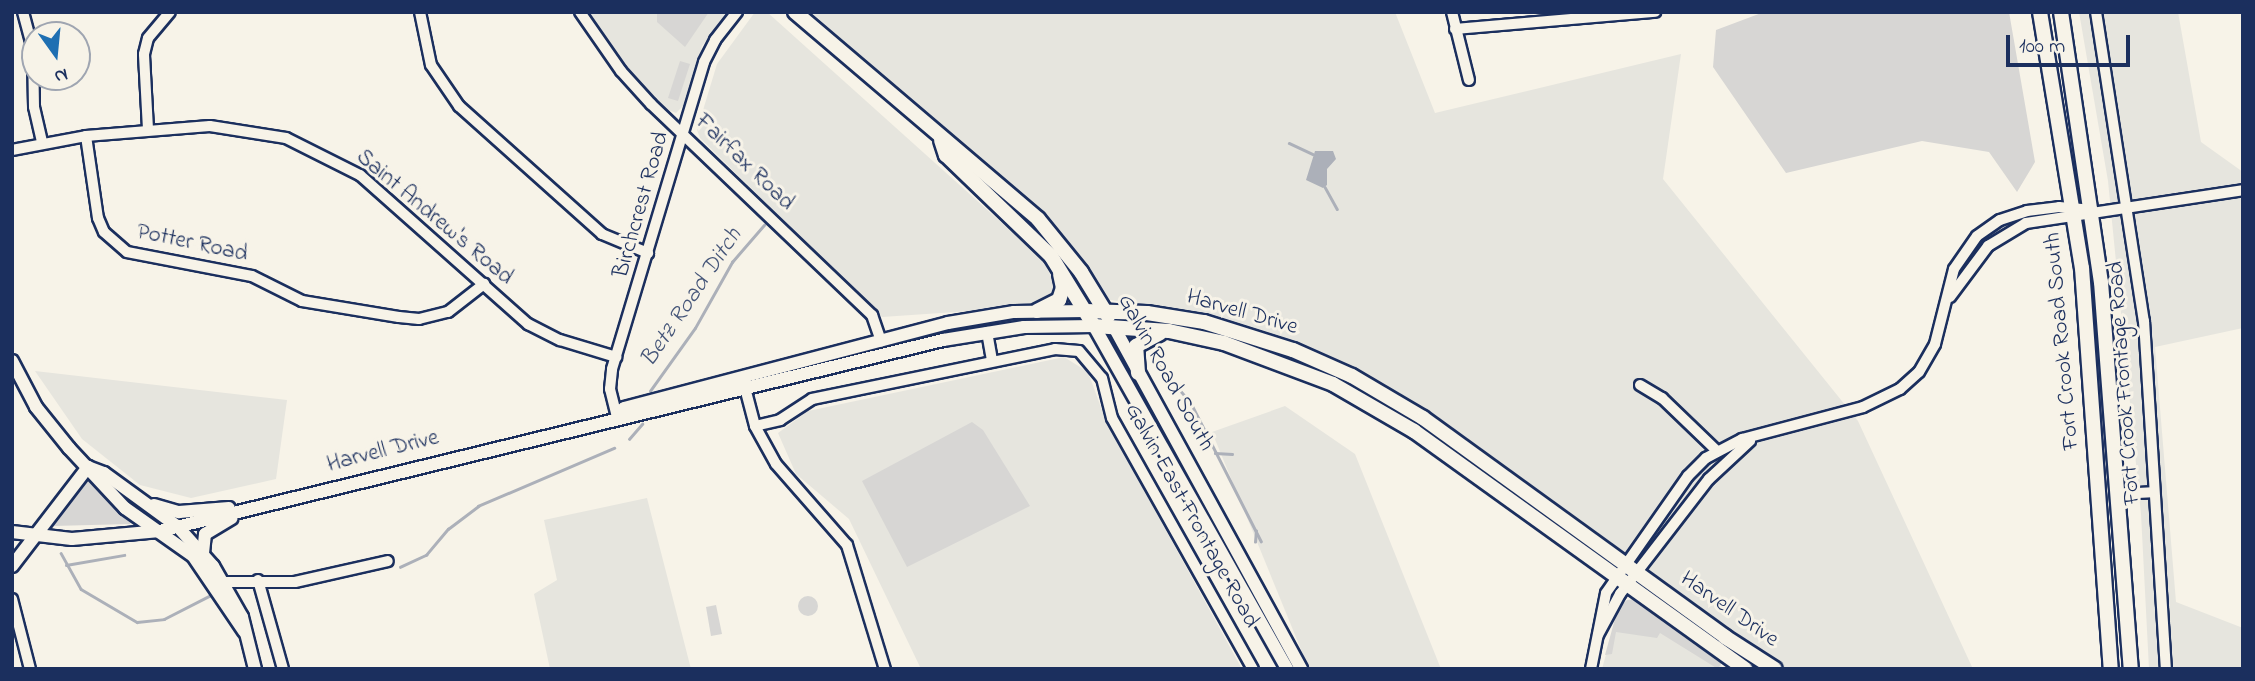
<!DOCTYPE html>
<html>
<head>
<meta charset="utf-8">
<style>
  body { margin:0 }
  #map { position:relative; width:2255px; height:681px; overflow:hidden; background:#f7f3e8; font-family:"Indie Flower",sans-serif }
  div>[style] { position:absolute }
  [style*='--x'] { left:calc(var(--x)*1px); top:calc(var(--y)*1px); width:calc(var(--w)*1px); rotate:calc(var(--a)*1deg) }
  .built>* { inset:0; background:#e6e5de }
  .green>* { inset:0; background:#d7d6d4 }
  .round { border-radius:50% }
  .water>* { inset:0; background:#acb0b9 }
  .stream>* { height:2.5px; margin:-1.25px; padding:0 1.25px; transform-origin:1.25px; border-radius:1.25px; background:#acb0b9 }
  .roads { filter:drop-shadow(2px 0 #1b2f5e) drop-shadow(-2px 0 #1b2f5e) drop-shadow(0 2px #1b2f5e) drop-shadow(0 -2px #1b2f5e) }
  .street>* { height:10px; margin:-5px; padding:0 5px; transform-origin:5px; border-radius:5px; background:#f7f3e8 }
  .secondary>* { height:12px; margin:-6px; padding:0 6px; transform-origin:6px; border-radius:6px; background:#f7f3e8 }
  .primary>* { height:14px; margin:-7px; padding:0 7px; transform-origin:7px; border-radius:7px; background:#f7f3e8 }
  span { translate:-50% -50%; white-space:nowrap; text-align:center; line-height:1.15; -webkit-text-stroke:6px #f7f3e8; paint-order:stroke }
  .street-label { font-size:23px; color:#1b2f5e }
  .water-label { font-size:24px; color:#465679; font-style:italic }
  .frame { position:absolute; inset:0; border:14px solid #1b2f5e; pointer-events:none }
  .north { position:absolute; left:21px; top:21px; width:70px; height:70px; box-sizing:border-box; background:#f7f3e8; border:2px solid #9fa5b1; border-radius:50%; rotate:165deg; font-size:19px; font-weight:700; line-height:28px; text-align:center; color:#1b2f5e }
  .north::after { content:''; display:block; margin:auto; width:24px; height:32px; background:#1f6fb2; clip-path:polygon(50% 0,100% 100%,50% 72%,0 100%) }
  .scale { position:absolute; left:2006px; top:35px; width:124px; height:32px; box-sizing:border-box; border:4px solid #1b2f5e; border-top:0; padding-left:9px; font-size:21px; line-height:24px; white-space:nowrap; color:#1b2f5e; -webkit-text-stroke:5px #f7f3e8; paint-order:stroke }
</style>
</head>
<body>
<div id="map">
  <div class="built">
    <div style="clip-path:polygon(586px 12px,726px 12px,702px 46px,686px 103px,676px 113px,661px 107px,634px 79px)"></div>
    <div style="clip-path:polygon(755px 12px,767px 12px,1043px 260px,1056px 286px,1043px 306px,882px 317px,700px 138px,697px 130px,717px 64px)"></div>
    <div style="clip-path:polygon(811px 12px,1395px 12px,1435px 113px,1681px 54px,1663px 179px,1858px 421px,1973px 669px,1787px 669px,1736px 638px,1664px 582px,1605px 545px,1425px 415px,1192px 313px,1105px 299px,1062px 236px)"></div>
    <div style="clip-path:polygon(2079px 12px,2178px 12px,2201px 142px,2243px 172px,2243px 328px,2155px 347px,2176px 602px,2243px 628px,2243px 669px,2149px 669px,2141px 514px,2108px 181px)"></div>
    <div style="clip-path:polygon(1064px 357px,1088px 372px,1106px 421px,1242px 669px,921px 669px,849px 519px,796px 474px,778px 433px,808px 411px)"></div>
    <div style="clip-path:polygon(35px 371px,287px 400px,276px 479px,191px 498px,140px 485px,82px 439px)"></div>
    <div style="clip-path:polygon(1285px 406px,1355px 454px,1441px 669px,1309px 669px,1212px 432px)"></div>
    <div style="clip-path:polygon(647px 498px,691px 669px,550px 669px,534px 594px,557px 580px,544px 520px)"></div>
    <div style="clip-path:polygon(1616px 618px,1658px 620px,1717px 657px,1723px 669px,1602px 669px)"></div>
  </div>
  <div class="green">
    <div style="clip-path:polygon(657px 12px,709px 12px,685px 47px,657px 22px)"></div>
    <div style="clip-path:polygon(1764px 12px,2009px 12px,2035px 162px,2017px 192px,1989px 152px,1922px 141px,1786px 173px,1713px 67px,1716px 30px)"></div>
    <div style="clip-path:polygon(680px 61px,690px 64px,678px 101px,668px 98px)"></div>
    <div style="clip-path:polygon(972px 422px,983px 430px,1030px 506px,907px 567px,862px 481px)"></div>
    <div style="clip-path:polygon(89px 480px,133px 518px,130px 524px,53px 526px)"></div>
    <div class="round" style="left:798px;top:596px;width:20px;height:20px"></div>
    <div style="clip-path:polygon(1636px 599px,1723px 660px,1718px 669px,1660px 633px,1657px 638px,1616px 632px,1612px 654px,1605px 655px,1618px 608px,1627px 600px)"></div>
    <div style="clip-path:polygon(716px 605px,722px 634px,711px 636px,706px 607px)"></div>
  </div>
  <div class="water">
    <div style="clip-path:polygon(1315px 151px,1333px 151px,1336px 159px,1327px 169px,1327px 185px,1323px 188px,1306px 180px)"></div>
  </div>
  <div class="stream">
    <div style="--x:1289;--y:143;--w:26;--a:25"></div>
    <div style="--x:1325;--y:187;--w:25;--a:61"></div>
    <div style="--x:1157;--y:363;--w:52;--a:49.6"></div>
    <div style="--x:1191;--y:403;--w:155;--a:63.1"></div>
    <div style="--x:650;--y:391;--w:77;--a:-54.5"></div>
    <div style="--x:695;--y:328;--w:76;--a:-60.7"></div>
    <div style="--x:732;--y:262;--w:49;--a:-49.1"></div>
    <div style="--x:629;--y:439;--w:20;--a:-49"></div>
    <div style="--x:1215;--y:453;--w:17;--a:3"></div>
    <div style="--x:1255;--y:542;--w:11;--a:-85"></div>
    <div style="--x:61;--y:553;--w:41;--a:60.9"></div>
    <div style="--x:81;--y:589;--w:65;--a:30.5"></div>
    <div style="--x:137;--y:622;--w:27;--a:-6"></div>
    <div style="--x:164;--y:619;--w:53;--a:-27.1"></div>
    <div style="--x:66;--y:565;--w:59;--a:-9.8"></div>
    <div style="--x:400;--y:567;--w:29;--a:-25"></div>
    <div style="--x:426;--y:555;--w:34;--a:-50"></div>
    <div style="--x:448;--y:529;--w:38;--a:-37"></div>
    <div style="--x:478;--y:506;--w:148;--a:-23.1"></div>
  </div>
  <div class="roads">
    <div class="street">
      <div style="--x:23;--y:12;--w:38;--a:75"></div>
      <div style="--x:33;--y:49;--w:58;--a:89"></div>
      <div style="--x:34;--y:107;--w:37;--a:77"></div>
      <div style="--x:420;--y:12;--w:54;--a:78.3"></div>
      <div style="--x:431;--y:65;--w:50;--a:55.7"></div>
      <div style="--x:459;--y:106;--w:192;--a:41.8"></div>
      <div style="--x:602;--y:234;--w:50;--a:22.4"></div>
      <div style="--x:580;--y:12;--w:72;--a:55.2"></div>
      <div style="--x:621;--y:71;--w:45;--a:47.7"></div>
      <div style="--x:651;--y:104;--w:306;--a:43.7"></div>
      <div style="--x:872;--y:315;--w:28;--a:71"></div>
      <div style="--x:1452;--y:12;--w:70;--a:76"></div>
      <div style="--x:2096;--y:12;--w:313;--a:81.2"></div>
      <div style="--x:2144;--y:321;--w:349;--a:86.4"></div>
      <div style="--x:1455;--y:29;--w:201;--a:-4.9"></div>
      <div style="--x:148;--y:129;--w:75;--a:-93.1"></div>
      <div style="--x:144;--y:54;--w:16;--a:-76"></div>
      <div style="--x:148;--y:38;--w:34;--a:-50"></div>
      <div style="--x:86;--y:136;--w:83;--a:81.7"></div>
      <div style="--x:98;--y:218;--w:15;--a:67"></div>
      <div style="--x:104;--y:232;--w:30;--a:41"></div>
      <div style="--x:127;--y:252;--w:127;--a:10.9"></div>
      <div style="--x:252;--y:276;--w:56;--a:26.6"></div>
      <div style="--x:302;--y:301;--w:98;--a:9.4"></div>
      <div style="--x:399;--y:317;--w:20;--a:6"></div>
      <div style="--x:419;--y:319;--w:30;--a:-14"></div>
      <div style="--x:448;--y:312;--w:46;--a:-37.9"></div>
      <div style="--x:12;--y:150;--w:75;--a:-10.7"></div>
      <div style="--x:86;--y:136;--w:124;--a:-4.6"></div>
      <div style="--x:210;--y:126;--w:77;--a:9"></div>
      <div style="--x:286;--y:138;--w:83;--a:26.6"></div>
      <div style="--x:360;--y:175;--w:225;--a:41.6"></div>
      <div style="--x:528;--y:324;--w:36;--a:27"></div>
      <div style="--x:560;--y:340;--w:59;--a:16.9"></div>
      <div style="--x:1950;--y:297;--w:64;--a:-53.3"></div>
      <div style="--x:1988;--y:246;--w:44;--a:-31.2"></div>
      <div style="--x:2026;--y:223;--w:219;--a:-8.6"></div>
      <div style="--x:987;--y:332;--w:29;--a:80"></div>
      <div style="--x:744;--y:384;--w:43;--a:75.3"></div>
      <div style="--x:755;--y:426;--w:43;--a:61.1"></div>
      <div style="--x:776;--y:464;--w:108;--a:48.8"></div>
      <div style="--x:847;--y:545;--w:130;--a:73"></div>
      <div style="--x:1640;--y:385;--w:26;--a:31"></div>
      <div style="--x:1662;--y:398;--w:75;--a:43.9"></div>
      <div style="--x:617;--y:417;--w:29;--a:-104"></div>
      <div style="--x:610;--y:389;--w:20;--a:-84"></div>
      <div style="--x:612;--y:369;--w:320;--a:-73.3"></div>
      <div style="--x:704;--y:62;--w:25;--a:-63"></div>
      <div style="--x:715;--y:40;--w:36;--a:-52"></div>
      <div style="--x:755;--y:426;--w:26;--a:-13"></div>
      <div style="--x:780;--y:420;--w:38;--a:-33"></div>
      <div style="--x:812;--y:399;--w:248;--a:-11.6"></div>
      <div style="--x:1055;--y:349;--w:24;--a:5"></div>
      <div style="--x:1079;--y:351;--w:35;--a:50"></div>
      <div style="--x:1102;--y:378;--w:41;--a:76"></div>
      <div style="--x:1112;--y:418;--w:288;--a:60.7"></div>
      <div style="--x:2118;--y:494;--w:34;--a:-3"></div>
      <div style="--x:258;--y:580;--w:92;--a:74.3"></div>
      <div style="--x:224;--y:582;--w:71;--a:0"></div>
      <div style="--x:295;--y:582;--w:95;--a:-12.7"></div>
      <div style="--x:12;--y:599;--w:72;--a:75.6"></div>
      <div style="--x:1598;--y:635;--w:47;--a:-61.8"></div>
      <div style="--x:1620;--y:594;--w:145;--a:-52.3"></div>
      <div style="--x:1709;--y:479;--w:56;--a:-42.8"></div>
      <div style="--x:1591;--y:669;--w:77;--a:-78.8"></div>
      <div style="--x:1606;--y:593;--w:143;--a:-55"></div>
      <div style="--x:1688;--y:476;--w:25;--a:-45"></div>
      <div style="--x:1706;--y:458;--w:41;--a:-27.8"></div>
      <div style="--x:1742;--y:439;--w:125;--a:-14.8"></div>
      <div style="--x:1863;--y:407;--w:41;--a:-25.9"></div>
      <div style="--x:1900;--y:389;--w:25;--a:-42"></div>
      <div style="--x:1919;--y:372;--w:32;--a:-60"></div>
      <div style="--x:1935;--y:344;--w:77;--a:-75.8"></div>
      <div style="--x:1954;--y:269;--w:40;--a:-55.1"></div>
      <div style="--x:1977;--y:236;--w:28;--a:-35"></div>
      <div style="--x:2000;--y:220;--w:28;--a:-18"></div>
      <div style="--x:2027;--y:211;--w:32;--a:-7"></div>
      <div style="--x:2059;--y:207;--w:34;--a:5"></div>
    </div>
    <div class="secondary">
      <div style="--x:1114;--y:327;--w:390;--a:61.3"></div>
      <div style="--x:12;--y:361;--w:52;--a:62.4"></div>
      <div style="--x:36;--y:407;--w:53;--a:51.2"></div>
      <div style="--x:69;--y:448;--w:82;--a:47"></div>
      <div style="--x:125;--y:508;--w:83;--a:35.2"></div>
      <div style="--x:193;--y:556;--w:91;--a:55.8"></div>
      <div style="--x:617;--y:417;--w:11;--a:-52"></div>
      <div style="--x:624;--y:408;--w:335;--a:-14.7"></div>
      <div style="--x:948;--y:323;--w:67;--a:-9.5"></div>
      <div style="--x:1014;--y:312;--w:72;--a:-0.8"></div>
      <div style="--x:88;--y:467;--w:17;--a:21"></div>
      <div style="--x:104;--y:473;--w:92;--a:36.1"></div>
      <div style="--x:178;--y:527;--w:52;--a:48.1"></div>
      <div style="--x:213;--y:566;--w:59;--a:60.4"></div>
      <div style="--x:242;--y:617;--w:54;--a:76"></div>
      <div style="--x:154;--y:505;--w:26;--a:16"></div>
      <div style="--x:179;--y:512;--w:50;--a:-4.6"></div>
      <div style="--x:12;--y:532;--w:60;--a:6.7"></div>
      <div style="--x:72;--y:539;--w:88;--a:-5.2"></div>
      <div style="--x:160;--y:531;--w:806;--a:-13.71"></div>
      <div style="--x:943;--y:340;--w:82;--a:-9.1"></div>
      <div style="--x:1024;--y:327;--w:70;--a:-0.8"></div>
      <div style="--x:1094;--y:326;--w:394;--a:60.6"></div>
      <div style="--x:203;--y:553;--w:19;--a:-84"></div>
      <div style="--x:205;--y:534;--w:31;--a:-31"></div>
      <div style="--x:12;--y:566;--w:125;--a:-52.5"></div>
    </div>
    <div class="primary">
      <div style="--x:795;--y:12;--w:319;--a:40.4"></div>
      <div style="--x:1038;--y:219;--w:68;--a:50.9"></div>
      <div style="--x:1081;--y:272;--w:52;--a:58.5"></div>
      <div style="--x:2040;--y:12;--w:259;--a:80.7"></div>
      <div style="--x:2082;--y:268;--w:402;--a:85.9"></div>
      <div style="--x:2061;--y:12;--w:273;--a:81.6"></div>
      <div style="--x:2101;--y:282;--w:388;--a:85.6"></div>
      <div style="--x:941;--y:140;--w:16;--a:72"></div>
      <div style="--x:946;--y:155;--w:146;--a:43.9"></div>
      <div style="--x:1051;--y:256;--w:82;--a:58.4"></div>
      <div style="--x:1094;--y:326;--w:75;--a:3.8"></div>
      <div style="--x:1169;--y:331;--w:56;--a:12.3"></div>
      <div style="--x:1224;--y:343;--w:116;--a:20.6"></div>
      <div style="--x:1333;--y:384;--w:94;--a:30.1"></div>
      <div style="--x:1414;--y:431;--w:408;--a:35.7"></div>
      <div style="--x:1037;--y:311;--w:25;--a:-27"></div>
      <div style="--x:1059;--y:300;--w:13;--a:-72"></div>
      <div style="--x:1063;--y:288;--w:14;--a:-102"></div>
      <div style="--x:1086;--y:311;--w:61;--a:1.9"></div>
      <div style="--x:1147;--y:313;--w:58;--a:9"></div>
      <div style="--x:1204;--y:322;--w:93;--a:17.5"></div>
      <div style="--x:1293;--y:350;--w:64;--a:23.8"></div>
      <div style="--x:1352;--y:376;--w:82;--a:30.6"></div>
      <div style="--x:1423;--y:418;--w:373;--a:35.9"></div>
      <div style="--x:1725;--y:637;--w:59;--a:32.6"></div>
      <div style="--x:1138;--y:373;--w:27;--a:-94"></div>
      <div style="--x:1136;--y:346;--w:27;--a:-28"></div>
    </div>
  </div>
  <div class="street-label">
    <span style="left:744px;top:163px;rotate:44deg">Fairfax Road</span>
    <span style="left:642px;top:205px;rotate:-74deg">Birchcrest Road</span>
    <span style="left:434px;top:218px;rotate:40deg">Saint Andrew's Road</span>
    <span style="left:192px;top:244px;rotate:12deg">Potter Road</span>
    <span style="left:1242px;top:313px;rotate:16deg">Harvell Drive</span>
    <span style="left:2063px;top:341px;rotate:-95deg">Fort Crook Road South</span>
    <span style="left:1165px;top:373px;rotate:61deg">Galvin Road South</span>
    <span style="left:2125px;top:383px;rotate:-94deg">Fort Crook Frontage Road</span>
    <span style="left:383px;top:452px;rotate:-14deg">Harvell Drive</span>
    <span style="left:1191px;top:516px;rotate:61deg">Galvin East Frontage Road</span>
    <span style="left:1729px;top:610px;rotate:35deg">Harvell Drive</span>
  </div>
  <div class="water-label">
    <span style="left:692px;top:298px;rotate:-56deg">Betz Road Ditch</span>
  </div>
  <div class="frame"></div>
  <div class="north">N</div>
  <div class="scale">100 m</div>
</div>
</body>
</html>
